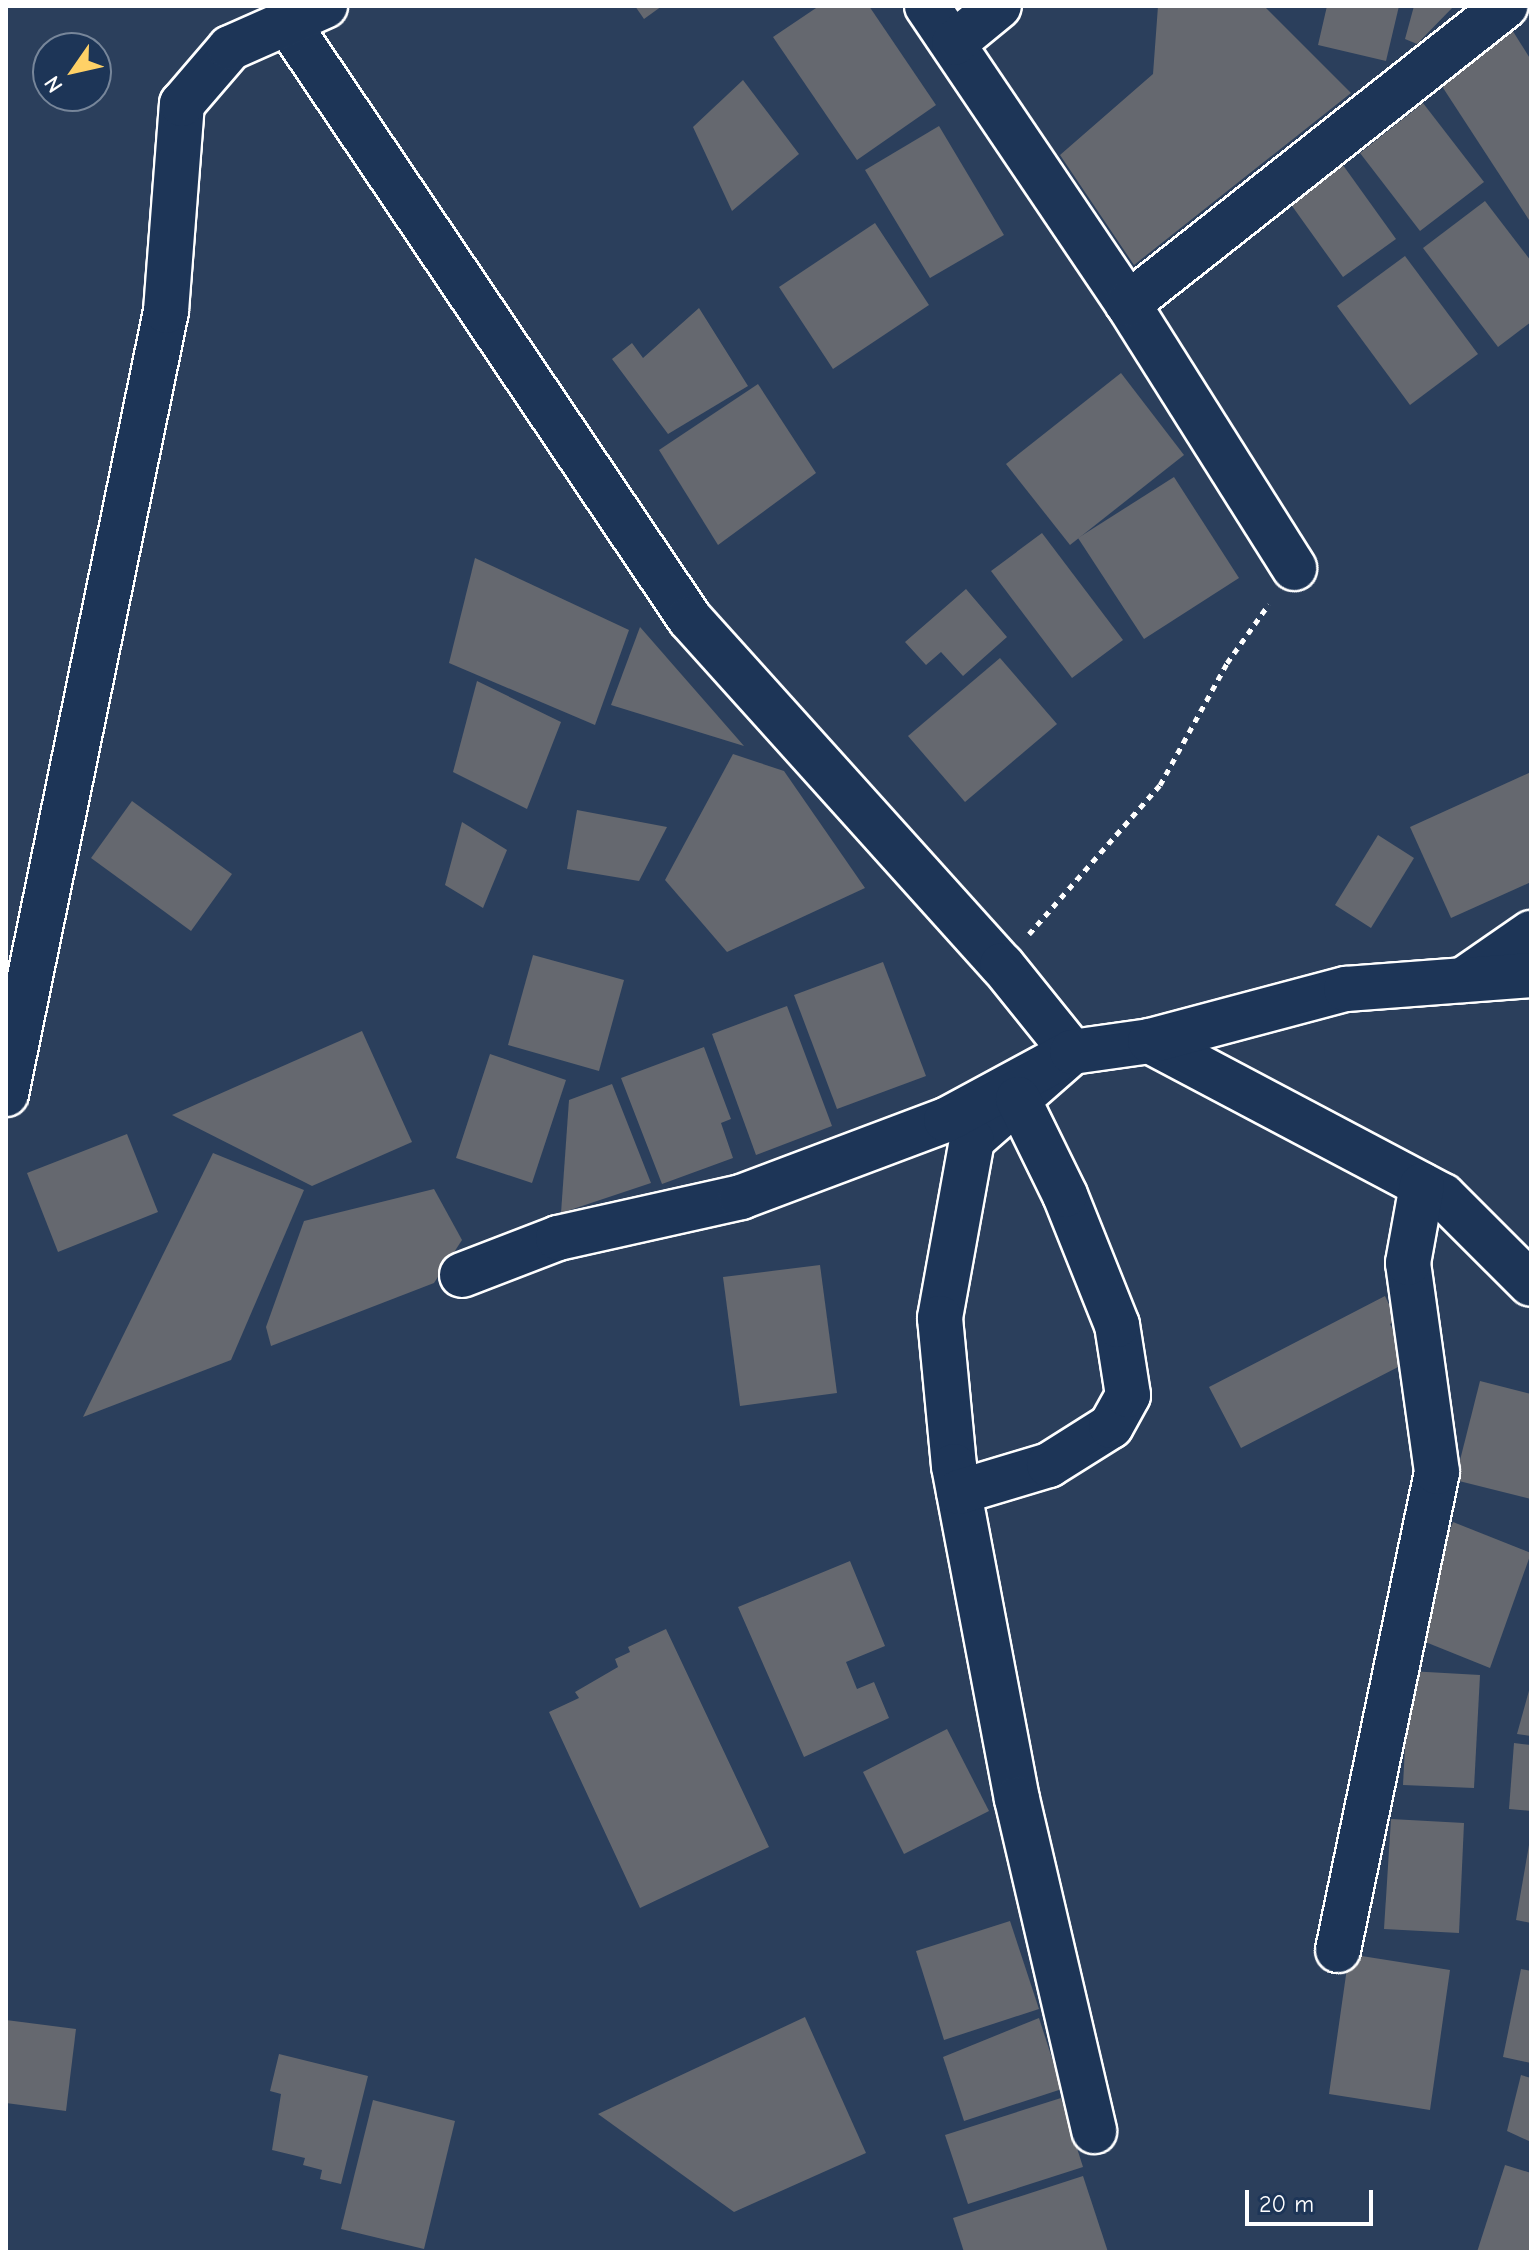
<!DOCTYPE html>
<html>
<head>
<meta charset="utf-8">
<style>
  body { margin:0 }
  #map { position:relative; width:1537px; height:2258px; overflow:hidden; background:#2b3f5c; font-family:"Comic Neue",sans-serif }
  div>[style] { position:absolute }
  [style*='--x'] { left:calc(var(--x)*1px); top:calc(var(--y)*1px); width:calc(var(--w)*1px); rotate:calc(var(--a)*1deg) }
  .building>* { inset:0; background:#65686f }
  .path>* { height:5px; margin-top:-2.5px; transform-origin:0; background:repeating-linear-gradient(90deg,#fff 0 6px,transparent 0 12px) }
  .roads { filter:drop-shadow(2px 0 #fff) drop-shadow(-2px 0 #fff) drop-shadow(0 2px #fff) drop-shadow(0 -2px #fff) }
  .minor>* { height:44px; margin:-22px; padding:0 22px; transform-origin:22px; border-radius:22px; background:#1d3557 }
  span { translate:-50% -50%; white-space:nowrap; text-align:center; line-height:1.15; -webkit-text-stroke:6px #1d3557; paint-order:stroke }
  .frame { position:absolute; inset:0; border:8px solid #fff; pointer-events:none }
  .north { position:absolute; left:32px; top:32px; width:80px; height:80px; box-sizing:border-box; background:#1d3557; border:2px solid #77869a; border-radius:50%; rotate:236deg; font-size:22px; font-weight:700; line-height:32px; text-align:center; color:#fff }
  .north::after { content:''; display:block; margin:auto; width:28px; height:36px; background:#ffd166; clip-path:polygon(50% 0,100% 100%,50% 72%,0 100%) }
  .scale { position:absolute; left:1245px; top:2190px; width:128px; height:36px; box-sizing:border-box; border:4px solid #fff; border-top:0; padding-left:10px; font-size:24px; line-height:28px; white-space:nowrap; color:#fff; -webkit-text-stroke:6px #1d3557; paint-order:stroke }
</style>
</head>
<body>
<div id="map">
  <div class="building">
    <div style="clip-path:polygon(635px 6px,662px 6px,644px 19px)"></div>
    <div style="clip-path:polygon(819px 6px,869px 6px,936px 105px,857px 160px,773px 37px)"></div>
    <div style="clip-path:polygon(1158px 6px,1264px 6px,1351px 93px,1134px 265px,1060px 155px,1153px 74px)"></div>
    <div style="clip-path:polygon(1327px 6px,1399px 6px,1386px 61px,1318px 45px)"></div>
    <div style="clip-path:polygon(1414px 6px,1454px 6px,1417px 44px,1405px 39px)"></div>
    <div style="clip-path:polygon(1509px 25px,1531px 60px,1531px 223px,1434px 74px)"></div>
    <div style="clip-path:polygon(743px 80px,799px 154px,732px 211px,693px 127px)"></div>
    <div style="clip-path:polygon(1423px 103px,1484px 182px,1420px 231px,1360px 153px)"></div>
    <div style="clip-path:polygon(939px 126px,1004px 235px,930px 278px,865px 170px)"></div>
    <div style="clip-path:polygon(1335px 154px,1396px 239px,1343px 277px,1282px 192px)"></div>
    <div style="clip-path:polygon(1485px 201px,1531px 261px,1531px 322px,1498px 347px,1423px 248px)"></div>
    <div style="clip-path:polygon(875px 223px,929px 305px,833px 369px,779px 287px)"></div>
    <div style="clip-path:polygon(1405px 256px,1478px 354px,1410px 405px,1337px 306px)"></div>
    <div style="clip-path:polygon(699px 308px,748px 386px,668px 434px,612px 359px,632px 343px,643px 358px)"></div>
    <div style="clip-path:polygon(1121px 373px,1184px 455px,1070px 545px,1006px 464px)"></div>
    <div style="clip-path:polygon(758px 384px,816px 473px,718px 545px,659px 450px)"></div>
    <div style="clip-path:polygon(1174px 477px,1239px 578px,1144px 639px,1078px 538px)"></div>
    <div style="clip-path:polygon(1042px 533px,1123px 640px,1072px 678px,991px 571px)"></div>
    <div style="clip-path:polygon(475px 558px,629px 630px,595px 725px,449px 663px)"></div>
    <div style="clip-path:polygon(966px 589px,1007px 637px,963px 676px,941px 652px,926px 665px,905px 642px)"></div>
    <div style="clip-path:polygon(640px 627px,744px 746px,611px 705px)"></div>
    <div style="clip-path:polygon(1000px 658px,1057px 724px,965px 802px,908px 736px)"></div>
    <div style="clip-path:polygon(477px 681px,561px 722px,527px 809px,453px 772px)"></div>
    <div style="clip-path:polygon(733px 754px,784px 771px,865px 888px,727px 952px,665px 880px)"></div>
    <div style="clip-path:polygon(1531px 772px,1531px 882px,1451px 918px,1410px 827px)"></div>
    <div style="clip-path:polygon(132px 801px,232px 874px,191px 931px,91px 858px)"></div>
    <div style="clip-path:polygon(577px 810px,667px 827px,639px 881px,567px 869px)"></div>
    <div style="clip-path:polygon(462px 822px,507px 850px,483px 908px,445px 885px)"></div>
    <div style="clip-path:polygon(1378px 835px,1414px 858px,1371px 928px,1335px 905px)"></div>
    <div style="clip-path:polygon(533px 955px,624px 980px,599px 1071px,508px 1045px)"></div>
    <div style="clip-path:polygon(883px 962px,926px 1076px,837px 1109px,794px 995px)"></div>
    <div style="clip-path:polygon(787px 1006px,832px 1126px,756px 1155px,712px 1034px)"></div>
    <div style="clip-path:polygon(362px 1031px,412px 1142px,312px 1186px,172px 1115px)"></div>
    <div style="clip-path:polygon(704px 1047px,731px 1119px,721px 1123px,733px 1158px,662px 1184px,621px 1078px)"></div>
    <div style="clip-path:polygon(490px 1054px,566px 1080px,532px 1183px,456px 1158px)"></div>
    <div style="clip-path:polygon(612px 1084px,651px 1183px,561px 1213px,569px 1100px)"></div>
    <div style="clip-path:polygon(127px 1134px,158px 1212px,58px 1252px,27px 1173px)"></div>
    <div style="clip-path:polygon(213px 1153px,304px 1190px,231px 1360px,83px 1417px)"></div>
    <div style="clip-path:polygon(434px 1189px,462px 1240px,434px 1283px,271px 1346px,266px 1327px,304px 1221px)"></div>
    <div style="clip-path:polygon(820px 1265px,837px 1393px,740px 1406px,723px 1277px)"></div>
    <div style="clip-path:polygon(1385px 1296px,1397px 1321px,1390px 1324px,1404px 1351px,1397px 1355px,1402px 1365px,1241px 1448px,1209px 1387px)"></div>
    <div style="clip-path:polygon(1480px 1381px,1531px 1394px,1531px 1499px,1455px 1480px)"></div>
    <div style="clip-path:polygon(1453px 1522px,1531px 1553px,1490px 1668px,1408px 1635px)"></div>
    <div style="clip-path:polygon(850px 1561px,885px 1646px,846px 1662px,857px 1689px,874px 1682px,889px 1718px,804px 1757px,738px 1607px)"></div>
    <div style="clip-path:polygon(666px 1629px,769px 1847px,640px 1908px,549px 1712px,579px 1698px,575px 1692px,618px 1667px,615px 1659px,630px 1652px,628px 1647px)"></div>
    <div style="clip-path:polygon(1409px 1671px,1480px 1675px,1474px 1788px,1403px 1785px)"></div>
    <div style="clip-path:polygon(1530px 1687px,1531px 1736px,1517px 1734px)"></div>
    <div style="clip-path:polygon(947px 1729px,989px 1811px,904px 1854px,863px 1772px)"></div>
    <div style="clip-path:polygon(1514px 1743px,1531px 1745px,1531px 1811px,1509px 1809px)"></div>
    <div style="clip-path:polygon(1391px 1819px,1464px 1823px,1459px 1933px,1384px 1929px)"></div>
    <div style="clip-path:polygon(1529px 1845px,1531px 1845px,1531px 1923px,1516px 1920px)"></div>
    <div style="clip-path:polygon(1010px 1921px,1039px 2009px,944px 2040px,916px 1951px)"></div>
    <div style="clip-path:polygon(1349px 1954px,1450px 1970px,1430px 2110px,1329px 2094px)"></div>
    <div style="clip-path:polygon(1521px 1969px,1531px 1971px,1531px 2063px,1503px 2057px)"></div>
    <div style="clip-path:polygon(805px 2017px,866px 2153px,734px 2212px,598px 2114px)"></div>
    <div style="clip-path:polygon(1039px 2018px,1062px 2089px,964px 2121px,943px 2057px)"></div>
    <div style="clip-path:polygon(6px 2020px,76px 2029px,66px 2111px,6px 2103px)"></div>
    <div style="clip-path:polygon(279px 2054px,368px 2076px,341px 2184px,320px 2179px,322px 2170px,303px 2165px,305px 2158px,272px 2150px,281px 2094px,270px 2091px)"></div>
    <div style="clip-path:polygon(1521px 2075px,1531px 2078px,1531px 2142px,1507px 2131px)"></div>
    <div style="clip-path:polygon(1061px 2098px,1083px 2167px,968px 2204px,945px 2135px)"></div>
    <div style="clip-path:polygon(373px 2100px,455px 2121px,424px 2249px,341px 2229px)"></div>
    <div style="clip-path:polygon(1505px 2165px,1531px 2173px,1531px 2252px,1477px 2252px)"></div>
    <div style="clip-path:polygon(1083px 2176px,1108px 2252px,964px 2252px,953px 2218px)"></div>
  </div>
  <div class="path">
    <div style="--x:1029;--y:934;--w:198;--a:-48.7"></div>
    <div style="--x:1160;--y:785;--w:139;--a:-61.2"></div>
    <div style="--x:1227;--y:663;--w:72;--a:-54.6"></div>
  </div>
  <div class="roads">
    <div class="minor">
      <div style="--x:927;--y:6;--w:359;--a:56"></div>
      <div style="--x:1128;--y:304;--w:312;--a:57.8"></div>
      <div style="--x:287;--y:22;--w:720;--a:55.98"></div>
      <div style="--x:690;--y:619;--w:466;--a:48"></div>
      <div style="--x:1002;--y:965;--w:112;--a:51.2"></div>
      <div style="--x:1072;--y:1052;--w:133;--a:138.7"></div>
      <div style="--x:972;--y:1140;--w:181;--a:100.2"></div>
      <div style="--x:940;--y:1318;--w:149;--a:84.6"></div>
      <div style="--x:954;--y:1466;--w:339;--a:79.3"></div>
      <div style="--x:1017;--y:1799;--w:341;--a:76.9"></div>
      <div style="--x:954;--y:43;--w:58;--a:-39.4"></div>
      <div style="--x:1128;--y:304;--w:481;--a:-38.3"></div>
      <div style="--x:1463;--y:980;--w:83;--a:-34.7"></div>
      <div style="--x:1150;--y:1041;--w:331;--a:27.9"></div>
      <div style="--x:1443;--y:1196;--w:124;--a:45"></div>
      <div style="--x:6;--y:1094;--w:799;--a:-78.45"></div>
      <div style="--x:166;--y:311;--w:208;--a:-85.6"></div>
      <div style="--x:182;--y:104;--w:74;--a:-49.4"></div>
      <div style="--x:230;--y:48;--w:104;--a:-23.9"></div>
      <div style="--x:462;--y:1275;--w:103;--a:-21.1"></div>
      <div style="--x:558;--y:1238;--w:188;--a:-12.6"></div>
      <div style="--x:741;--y:1197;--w:219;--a:-20.6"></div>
      <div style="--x:946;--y:1120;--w:143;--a:-28.4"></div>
      <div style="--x:1072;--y:1052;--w:79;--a:-8"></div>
      <div style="--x:1150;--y:1041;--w:203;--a:-14.9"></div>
      <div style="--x:1346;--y:989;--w:186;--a:-4.3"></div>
      <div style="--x:959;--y:1492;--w:94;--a:-16.7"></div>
      <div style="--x:1049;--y:1465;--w:73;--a:-32.2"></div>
      <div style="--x:1111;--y:1426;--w:35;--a:-61"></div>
      <div style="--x:1128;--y:1395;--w:71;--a:-98.9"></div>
      <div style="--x:1117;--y:1325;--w:140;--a:-111.8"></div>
      <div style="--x:1065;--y:1195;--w:107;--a:-116.1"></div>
      <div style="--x:1338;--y:1950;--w:488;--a:-78.3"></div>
      <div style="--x:1437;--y:1472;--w:211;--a:-97.9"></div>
      <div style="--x:1408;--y:1263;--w:79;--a:-79.8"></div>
    </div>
  </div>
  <div class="frame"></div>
  <div class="north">N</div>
  <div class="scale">20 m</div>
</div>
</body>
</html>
